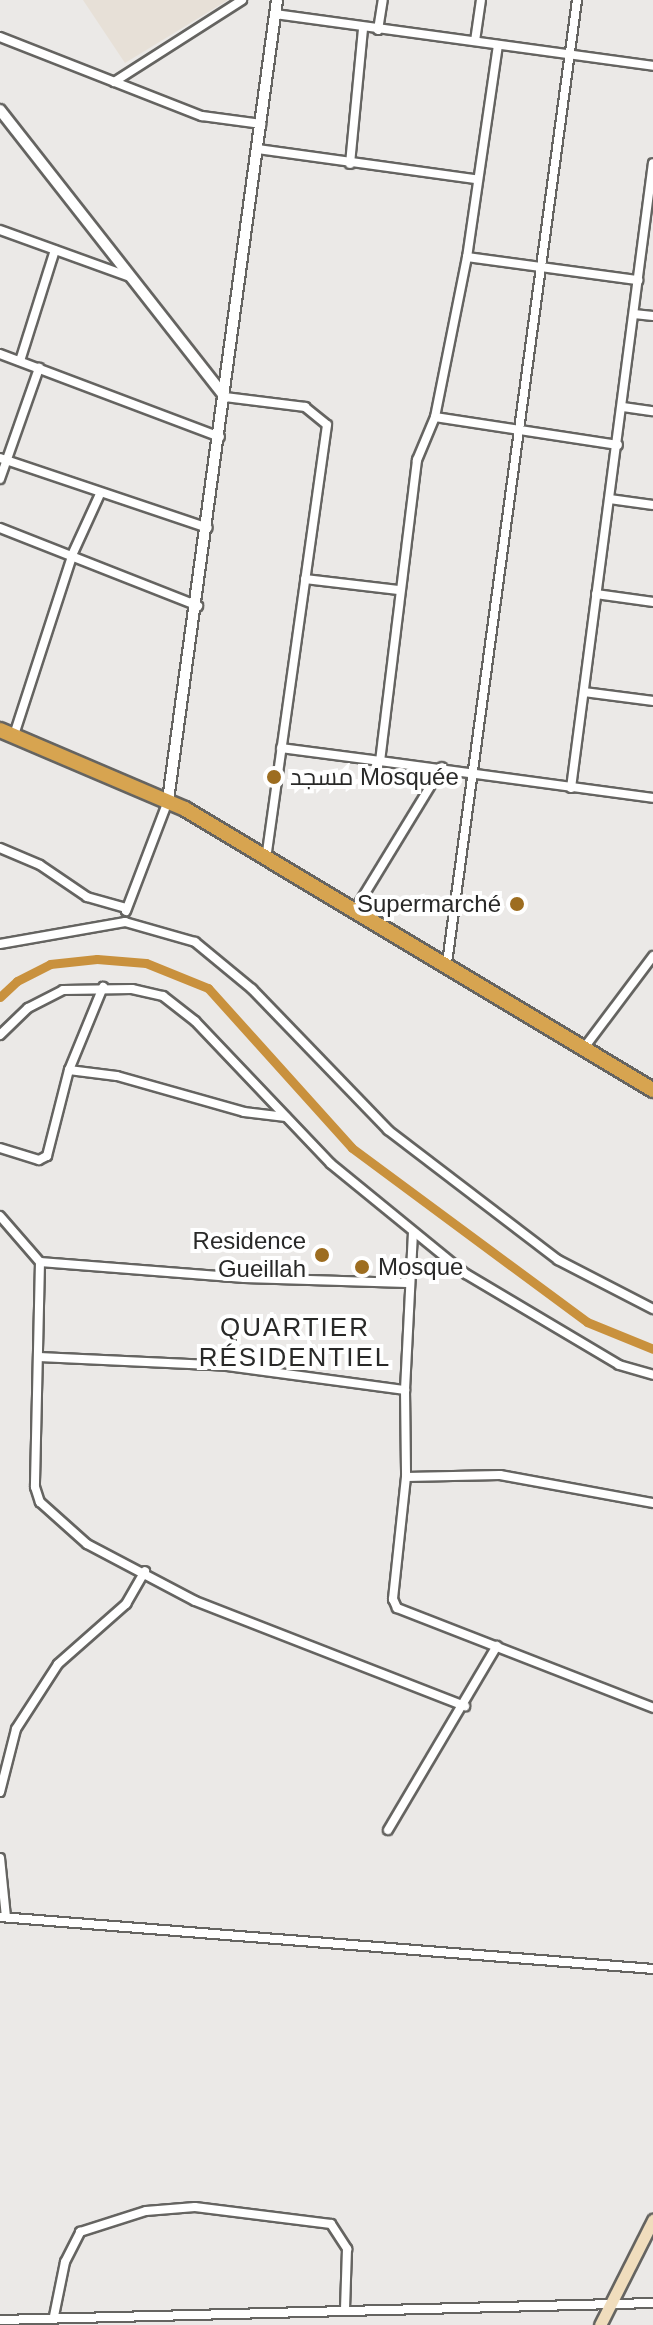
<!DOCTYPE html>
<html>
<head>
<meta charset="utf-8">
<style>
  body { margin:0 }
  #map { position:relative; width:653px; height:2325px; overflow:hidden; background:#ebe9e7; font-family:Arial,Cairo,sans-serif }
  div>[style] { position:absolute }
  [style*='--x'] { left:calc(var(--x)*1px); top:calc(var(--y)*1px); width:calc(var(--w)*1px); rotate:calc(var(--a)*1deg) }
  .built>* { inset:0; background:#e7e0d7 }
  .canal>* { height:9px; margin:-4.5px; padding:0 4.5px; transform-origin:4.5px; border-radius:4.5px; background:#c9913d }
  .roads { filter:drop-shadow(2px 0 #656461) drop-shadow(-2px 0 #656461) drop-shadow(0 2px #656461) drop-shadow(0 -2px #656461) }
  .minor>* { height:8px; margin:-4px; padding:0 4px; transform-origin:4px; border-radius:4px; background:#fff }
  .tertiary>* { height:10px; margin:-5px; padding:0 5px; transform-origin:5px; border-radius:5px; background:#fff }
  .secondary>* { height:11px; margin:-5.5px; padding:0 5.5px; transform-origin:5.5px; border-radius:5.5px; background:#f0ddbd }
  .trunk>* { height:14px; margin:-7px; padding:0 7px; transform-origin:7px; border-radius:7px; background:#d7a450 }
  .dots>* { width:22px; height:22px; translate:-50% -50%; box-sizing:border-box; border:4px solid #fff; border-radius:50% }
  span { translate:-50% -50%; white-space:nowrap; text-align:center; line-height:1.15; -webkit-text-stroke:8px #fff; paint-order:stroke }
  .poi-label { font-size:24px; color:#292928 }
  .left { translate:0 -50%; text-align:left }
  .right { translate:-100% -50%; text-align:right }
  .neighbourhood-label { font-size:26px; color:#292928; letter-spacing:2px }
</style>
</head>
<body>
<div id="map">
  <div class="built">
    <div style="clip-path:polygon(83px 0,228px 0,125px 63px)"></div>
  </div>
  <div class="canal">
    <div style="--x:0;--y:997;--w:23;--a:-43"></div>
    <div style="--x:17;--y:981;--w:37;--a:-27"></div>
    <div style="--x:50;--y:964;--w:47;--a:-6.1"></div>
    <div style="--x:97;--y:959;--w:49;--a:4.7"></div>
    <div style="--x:146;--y:963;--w:67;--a:22"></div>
    <div style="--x:208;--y:988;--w:215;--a:48"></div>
    <div style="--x:352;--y:1148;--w:292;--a:36.5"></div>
    <div style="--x:587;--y:1322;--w:71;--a:22.2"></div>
  </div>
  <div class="roads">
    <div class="minor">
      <div style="--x:275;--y:14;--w:382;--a:7.8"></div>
      <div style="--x:378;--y:30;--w:30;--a:-81"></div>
      <div style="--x:0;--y:37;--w:217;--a:21.4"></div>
      <div style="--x:202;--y:116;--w:60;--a:7.7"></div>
      <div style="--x:475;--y:41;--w:41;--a:-81.7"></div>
      <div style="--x:498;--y:45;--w:214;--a:98.3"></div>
      <div style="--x:467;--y:257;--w:163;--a:101.3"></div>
      <div style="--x:435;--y:417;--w:47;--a:112.7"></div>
      <div style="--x:417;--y:460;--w:303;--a:97"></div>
      <div style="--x:380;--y:761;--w:275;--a:7.7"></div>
      <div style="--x:114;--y:82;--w:152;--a:-32.6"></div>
      <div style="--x:258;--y:149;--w:219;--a:7.9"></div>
      <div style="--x:350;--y:164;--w:137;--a:-84.5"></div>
      <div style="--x:0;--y:230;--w:138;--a:19.9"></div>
      <div style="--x:467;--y:257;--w:173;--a:7.7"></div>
      <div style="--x:634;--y:314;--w:19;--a:6"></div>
      <div style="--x:0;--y:354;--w:235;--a:20.7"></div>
      <div style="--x:20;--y:361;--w:116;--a:-72.5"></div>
      <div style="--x:225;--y:397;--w:81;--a:7.1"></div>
      <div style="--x:305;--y:407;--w:28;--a:39"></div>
      <div style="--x:327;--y:425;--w:433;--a:98"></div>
      <div style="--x:623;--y:407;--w:30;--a:8"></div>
      <div style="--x:435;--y:417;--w:185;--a:8.7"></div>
      <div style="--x:0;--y:458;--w:219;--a:18.6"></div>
      <div style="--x:0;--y:479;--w:118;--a:-70.6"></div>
      <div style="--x:610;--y:499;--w:43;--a:7.9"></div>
      <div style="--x:0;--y:528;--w:213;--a:21.5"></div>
      <div style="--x:305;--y:579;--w:94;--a:6.7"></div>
      <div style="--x:596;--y:594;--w:58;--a:8"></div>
      <div style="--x:584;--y:692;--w:70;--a:7.4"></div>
      <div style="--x:14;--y:735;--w:191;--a:-72"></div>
      <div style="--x:73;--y:553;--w:65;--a:-65.4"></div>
      <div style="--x:281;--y:748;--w:100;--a:7.5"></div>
      <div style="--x:571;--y:788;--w:630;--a:-82.53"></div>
      <div style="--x:0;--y:848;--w:43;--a:23"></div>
      <div style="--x:40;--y:865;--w:57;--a:34.2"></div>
      <div style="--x:87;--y:897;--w:41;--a:15.8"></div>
      <div style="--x:356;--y:908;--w:165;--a:-58.6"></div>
      <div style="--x:126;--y:911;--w:118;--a:-69.1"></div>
      <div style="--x:0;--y:944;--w:127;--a:-10"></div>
      <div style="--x:125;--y:922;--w:73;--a:15.9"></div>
      <div style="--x:195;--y:942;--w:74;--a:39.5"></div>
      <div style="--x:252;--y:989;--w:196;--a:46"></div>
      <div style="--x:388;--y:1130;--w:214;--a:37.4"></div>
      <div style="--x:558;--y:1260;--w:107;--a:27.3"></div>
      <div style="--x:447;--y:963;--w:972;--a:-82.31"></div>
      <div style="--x:0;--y:1035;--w:39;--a:-44"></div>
      <div style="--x:28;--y:1008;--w:39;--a:-27"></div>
      <div style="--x:63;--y:990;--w:69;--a:-0.8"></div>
      <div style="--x:132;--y:989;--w:32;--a:13"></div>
      <div style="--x:163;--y:996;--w:41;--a:38"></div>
      <div style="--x:195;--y:1021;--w:197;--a:46.4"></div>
      <div style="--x:331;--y:1164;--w:174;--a:39.2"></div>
      <div style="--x:466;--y:1274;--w:178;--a:30.7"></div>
      <div style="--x:619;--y:1365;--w:35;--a:16"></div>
      <div style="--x:584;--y:1048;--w:115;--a:-53.1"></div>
      <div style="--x:69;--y:1070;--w:48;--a:7.1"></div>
      <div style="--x:117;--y:1076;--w:132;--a:15.8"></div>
      <div style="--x:244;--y:1112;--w:42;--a:6.8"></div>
      <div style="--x:0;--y:1148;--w:41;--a:17.1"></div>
      <div style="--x:39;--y:1160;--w:9;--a:-27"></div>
      <div style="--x:47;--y:1156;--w:89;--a:-75.7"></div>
      <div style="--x:69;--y:1070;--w:90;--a:-67.7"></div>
      <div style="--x:0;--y:1216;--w:61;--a:49"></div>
      <div style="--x:40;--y:1262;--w:225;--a:91.3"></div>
      <div style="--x:35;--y:1487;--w:16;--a:72"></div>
      <div style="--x:40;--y:1502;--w:63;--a:41.8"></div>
      <div style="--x:87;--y:1544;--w:122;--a:27.8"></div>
      <div style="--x:195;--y:1601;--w:290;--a:21.3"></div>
      <div style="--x:40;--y:1262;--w:205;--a:4.5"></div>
      <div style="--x:244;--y:1278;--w:163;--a:1.8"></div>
      <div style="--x:39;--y:1357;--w:188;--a:2.7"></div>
      <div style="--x:227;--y:1366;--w:180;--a:7.7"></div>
      <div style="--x:405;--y:1390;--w:87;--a:89.3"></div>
      <div style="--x:406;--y:1477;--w:123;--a:96.1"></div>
      <div style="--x:393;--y:1599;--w:10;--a:66"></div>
      <div style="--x:397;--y:1608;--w:275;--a:21.3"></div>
      <div style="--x:405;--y:1390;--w:157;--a:-87.1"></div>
      <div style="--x:406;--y:1477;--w:94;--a:-1.2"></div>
      <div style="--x:500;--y:1475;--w:156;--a:10.4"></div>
      <div style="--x:0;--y:1792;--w:65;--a:-75.7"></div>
      <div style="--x:16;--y:1729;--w:77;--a:-57.1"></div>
      <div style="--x:58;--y:1664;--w:91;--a:-41.4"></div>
      <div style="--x:126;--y:1604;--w:38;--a:-60"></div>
      <div style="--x:388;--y:1830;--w:214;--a:-59.4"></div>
      <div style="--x:0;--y:1858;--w:59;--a:84.2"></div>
      <div style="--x:0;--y:1917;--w:655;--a:4.55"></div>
      <div style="--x:54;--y:2316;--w:55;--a:-78.5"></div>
      <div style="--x:65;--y:2262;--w:34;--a:-63"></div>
      <div style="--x:80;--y:2232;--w:69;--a:-17.7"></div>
      <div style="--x:146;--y:2211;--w:49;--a:-4.7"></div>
      <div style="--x:195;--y:2207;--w:137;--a:7.1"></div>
      <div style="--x:331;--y:2224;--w:30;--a:57"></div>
      <div style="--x:347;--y:2249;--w:61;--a:91.9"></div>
      <div style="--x:0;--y:2320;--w:653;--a:-1.49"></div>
    </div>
    <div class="tertiary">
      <div style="--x:0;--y:110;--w:365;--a:51.9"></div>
      <div style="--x:168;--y:800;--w:807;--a:-82.24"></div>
    </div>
    <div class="secondary">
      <div style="--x:600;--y:2325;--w:118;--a:-63.2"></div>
    </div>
    <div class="trunk">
      <div style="--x:0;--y:730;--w:201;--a:23.1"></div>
      <div style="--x:185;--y:809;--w:546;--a:30.98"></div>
    </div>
  </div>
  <div class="dots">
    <div style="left:274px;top:777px;background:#9d6d20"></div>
    <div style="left:517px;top:904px;background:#9d6d20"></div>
    <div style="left:322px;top:1255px;background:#9d6d20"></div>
    <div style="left:362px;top:1267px;background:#9d6d20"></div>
  </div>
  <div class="poi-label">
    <span class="left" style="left:290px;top:777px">مسجد Mosquée</span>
    <span class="right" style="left:501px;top:904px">Supermarché</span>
    <span class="right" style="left:306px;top:1255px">Residence<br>Gueillah</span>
    <span class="left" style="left:378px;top:1267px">Mosque</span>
  </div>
  <div class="neighbourhood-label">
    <span style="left:295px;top:1343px">QUARTIER<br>RÉSIDENTIEL</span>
  </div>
</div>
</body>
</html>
